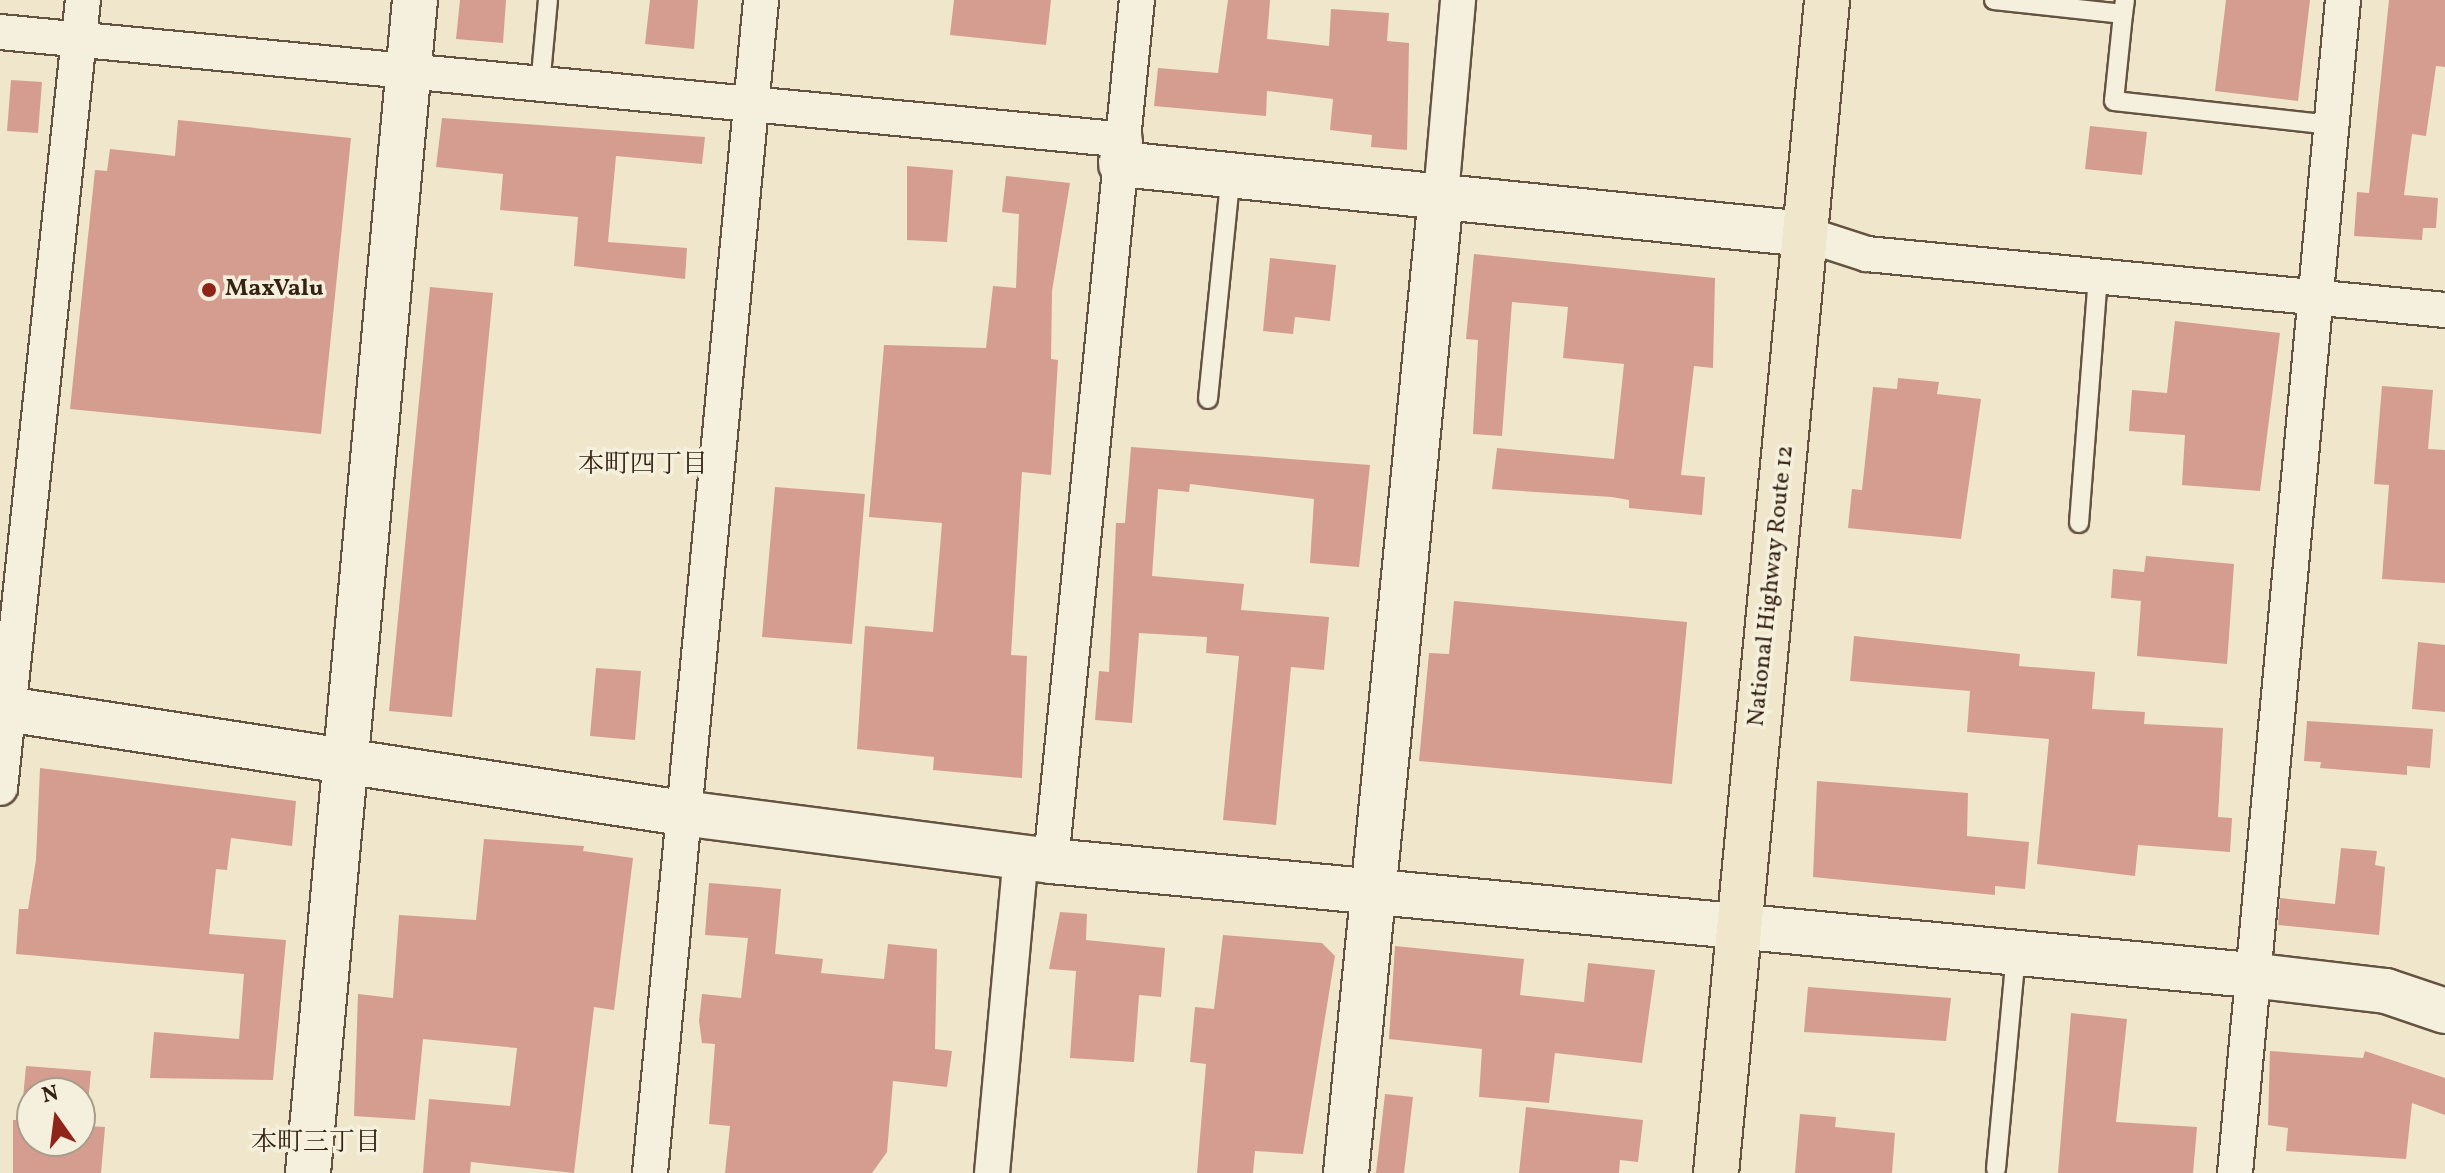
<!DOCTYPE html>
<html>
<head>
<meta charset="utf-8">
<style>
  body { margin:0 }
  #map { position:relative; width:2445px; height:1173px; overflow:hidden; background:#f0e6cb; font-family:Vollkorn,"Noto Serif JP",serif }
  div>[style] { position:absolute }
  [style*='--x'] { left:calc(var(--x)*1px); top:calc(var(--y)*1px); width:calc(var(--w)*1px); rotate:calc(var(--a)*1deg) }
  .building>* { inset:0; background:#d49d90 }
  .roads { filter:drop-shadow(2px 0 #645340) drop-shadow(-2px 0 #645340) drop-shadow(0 2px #645340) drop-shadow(0 -2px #645340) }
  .lane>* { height:18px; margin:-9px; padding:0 9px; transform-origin:9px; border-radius:9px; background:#f5efdd }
  .street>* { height:34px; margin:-17px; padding:0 17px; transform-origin:17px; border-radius:17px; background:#f5efdd }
  .secondary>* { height:44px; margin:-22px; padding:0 22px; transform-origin:22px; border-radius:22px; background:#f5efdd }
  .highway>* { height:44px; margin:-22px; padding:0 22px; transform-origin:22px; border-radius:22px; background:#f0e6cb }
  .dots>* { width:22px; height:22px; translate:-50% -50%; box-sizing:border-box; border:4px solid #f5efdd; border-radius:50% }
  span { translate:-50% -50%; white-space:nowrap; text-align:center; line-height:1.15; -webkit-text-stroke:7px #f5efdd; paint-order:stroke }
  .poi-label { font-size:24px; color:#352212; font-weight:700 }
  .left { translate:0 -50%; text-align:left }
  .street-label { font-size:24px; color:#352212 }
  .neighbourhood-label { font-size:26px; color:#352212 }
  .north { position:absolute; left:16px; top:1077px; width:80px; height:80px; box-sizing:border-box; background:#f5efdd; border:2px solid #a89d8c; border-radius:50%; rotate:346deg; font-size:22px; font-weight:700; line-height:32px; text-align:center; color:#352212 }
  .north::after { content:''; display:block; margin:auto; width:28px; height:36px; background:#8f2418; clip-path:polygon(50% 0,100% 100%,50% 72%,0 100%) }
</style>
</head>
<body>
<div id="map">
  <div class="building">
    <div style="clip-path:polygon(460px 0,506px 0,503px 43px,456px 39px)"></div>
    <div style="clip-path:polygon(650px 0,698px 0,694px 49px,645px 44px)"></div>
    <div style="clip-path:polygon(954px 0,1051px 0,1046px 45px,950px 35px)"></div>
    <div style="clip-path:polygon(1228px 0,1270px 0,1267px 39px,1329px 46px,1331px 9px,1389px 13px,1387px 41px,1409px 43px,1407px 150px,1371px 147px,1372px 135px,1330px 130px,1333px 99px,1267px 91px,1266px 116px,1154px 106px,1158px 68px,1218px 73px)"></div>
    <div style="clip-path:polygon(2226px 0,2310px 0,2298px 101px,2215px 91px)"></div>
    <div style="clip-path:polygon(2389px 0,2445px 0,2445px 67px,2436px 66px,2426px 136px,2412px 134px,2404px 195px,2438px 198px,2436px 228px,2423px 228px,2422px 240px,2354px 236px,2357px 192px,2369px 193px)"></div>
    <div style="clip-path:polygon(11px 80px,42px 82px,38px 133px,7px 131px)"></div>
    <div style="clip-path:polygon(442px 118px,705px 137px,702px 164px,616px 156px,608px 242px,687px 248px,685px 279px,574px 266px,578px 217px,500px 210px,503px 174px,436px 167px)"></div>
    <div style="clip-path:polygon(178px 120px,351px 138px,321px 434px,70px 409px,95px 170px,107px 171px,110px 149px,175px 156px)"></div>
    <div style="clip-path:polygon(2090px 126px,2147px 132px,2142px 175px,2085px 169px)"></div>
    <div style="clip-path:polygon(907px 166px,953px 170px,947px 242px,907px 240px)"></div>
    <div style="clip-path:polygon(1006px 176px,1070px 183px,1052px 291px,1051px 359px,1058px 360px,1051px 475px,1022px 472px,1011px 655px,1027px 656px,1022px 778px,933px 770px,934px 757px,857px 749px,865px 626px,933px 632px,942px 523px,869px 517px,884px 345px,986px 348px,993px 286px,1016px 288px,1019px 214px,1002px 212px)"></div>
    <div style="clip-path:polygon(1474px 254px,1715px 278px,1713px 368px,1694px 366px,1681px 475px,1705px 477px,1702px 515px,1629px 508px,1629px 500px,1612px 497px,1492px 489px,1497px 448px,1614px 459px,1624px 364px,1563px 358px,1568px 307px,1512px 302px,1502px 436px,1473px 434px,1478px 340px,1466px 339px)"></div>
    <div style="clip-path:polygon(1270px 258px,1336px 265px,1330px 321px,1295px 317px,1293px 334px,1263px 331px)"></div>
    <div style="clip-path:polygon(430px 287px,493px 293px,452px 717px,389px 711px)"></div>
    <div style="clip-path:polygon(2175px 321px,2280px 333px,2260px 491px,2182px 485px,2185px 435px,2129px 431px,2132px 390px,2167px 393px)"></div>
    <div style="clip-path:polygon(1898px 378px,1939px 382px,1937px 394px,1981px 399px,1961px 539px,1848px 528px,1852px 489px,1862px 490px,1873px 387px,1897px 389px)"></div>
    <div style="clip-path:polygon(2382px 386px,2433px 390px,2428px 449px,2445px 450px,2445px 583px,2382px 579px,2389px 485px,2374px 484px)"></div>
    <div style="clip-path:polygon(1131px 447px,1370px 465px,1359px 567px,1310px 563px,1314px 499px,1190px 484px,1189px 492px,1158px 489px,1152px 576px,1244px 584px,1241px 610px,1329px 617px,1324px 670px,1291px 667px,1276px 825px,1223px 820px,1239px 656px,1206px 653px,1207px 637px,1139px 633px,1132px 723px,1095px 720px,1099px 671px,1109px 672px,1116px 523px,1125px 523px)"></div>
    <div style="clip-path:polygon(775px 487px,865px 494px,852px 644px,762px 637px)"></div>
    <div style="clip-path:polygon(2146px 556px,2234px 564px,2227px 664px,2137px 656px,2141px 601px,2111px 598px,2113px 569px,2144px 572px)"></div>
    <div style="clip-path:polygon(1454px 601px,1687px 622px,1672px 784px,1419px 761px,1429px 653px,1449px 654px)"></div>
    <div style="clip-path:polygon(1854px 636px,2020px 654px,2019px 666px,2095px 672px,2092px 709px,2145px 712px,2144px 724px,2223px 728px,2218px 817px,2232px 818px,2230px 852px,2138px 845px,2135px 876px,2037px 864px,2049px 739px,1967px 732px,1970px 691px,1850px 681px)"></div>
    <div style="clip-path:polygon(2418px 642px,2445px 645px,2445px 712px,2412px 709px)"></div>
    <div style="clip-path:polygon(596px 668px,641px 671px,635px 740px,590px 736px)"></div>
    <div style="clip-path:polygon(2307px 721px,2433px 729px,2430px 768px,2407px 766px,2407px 775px,2320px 768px,2321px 762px,2304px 761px)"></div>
    <div style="clip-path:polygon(40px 768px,296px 801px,292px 846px,231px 838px,227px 870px,216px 869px,209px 934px,286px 940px,273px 1080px,150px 1078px,154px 1032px,239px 1039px,244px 974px,16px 954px,19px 909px,28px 909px,36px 860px)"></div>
    <div style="clip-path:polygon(1817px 781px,1968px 793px,1967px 836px,2029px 842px,2025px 889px,1995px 886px,1995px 895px,1813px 877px)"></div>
    <div style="clip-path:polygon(484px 839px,584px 846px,583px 851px,633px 858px,614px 1010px,594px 1007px,574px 1173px,471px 1162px,470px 1173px,423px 1173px,429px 1099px,510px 1106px,517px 1048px,423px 1039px,415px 1120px,354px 1116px,358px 994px,393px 998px,399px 915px,476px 920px)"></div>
    <div style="clip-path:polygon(2341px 848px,2377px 851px,2375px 865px,2385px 867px,2379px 935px,2278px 925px,2280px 898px,2335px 904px)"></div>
    <div style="clip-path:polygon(709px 883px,781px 889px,775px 954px,823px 959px,821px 973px,884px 979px,888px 944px,937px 949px,935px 1049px,952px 1051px,947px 1087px,893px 1081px,887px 1152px,872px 1173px,725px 1173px,730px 1126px,709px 1124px,715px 1044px,702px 1043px,699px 1021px,702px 994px,741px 998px,748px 938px,705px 935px)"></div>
    <div style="clip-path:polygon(1060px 912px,1087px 914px,1086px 940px,1165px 948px,1161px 997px,1139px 995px,1134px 1062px,1070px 1058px,1076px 971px,1049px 969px)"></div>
    <div style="clip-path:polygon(1223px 935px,1322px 943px,1335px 956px,1303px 1154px,1255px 1151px,1253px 1173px,1197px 1173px,1206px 1064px,1190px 1062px,1195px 1007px,1214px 1009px)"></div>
    <div style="clip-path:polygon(1395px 946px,1524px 959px,1520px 995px,1584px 1002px,1588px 963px,1655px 970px,1642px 1063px,1555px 1053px,1549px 1103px,1479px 1097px,1482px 1049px,1389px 1039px)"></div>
    <div style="clip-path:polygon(1808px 987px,1951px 998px,1946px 1041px,1804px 1032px)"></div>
    <div style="clip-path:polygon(2071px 1013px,2127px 1019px,2116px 1122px,2197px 1127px,2193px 1173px,2058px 1173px)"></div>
    <div style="clip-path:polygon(2270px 1051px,2363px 1058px,2365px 1051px,2445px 1078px,2445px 1115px,2412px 1103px,2406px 1159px,2286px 1151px,2288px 1128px,2268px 1125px)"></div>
    <div style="clip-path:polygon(evenodd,26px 1066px,91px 1071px,86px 1126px,105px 1127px,101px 1173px,13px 1173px,13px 1120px,21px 1120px,26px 1066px,32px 1093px,80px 1093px,80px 1141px,32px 1141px,32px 1093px)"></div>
    <div style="clip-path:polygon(1385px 1094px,1413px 1097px,1404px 1173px,1376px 1173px)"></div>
    <div style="clip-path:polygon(1526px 1107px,1643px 1120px,1638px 1162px,1620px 1160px,1619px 1173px,1519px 1173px)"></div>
    <div style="clip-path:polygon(1800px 1114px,1836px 1117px,1835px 1127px,1895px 1133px,1892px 1173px,1795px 1173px)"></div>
  </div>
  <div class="roads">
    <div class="lane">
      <div style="--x:1994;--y:0;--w:130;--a:6.2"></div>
      <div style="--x:2123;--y:14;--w:14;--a:-82"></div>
      <div style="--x:2123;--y:14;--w:87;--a:95.9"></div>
      <div style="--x:2114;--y:101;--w:219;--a:6.3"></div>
      <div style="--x:540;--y:86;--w:86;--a:-84.7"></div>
      <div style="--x:1208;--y:399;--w:226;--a:-84.2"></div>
      <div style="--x:2079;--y:523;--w:247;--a:-85.6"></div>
      <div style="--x:1996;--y:1169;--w:218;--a:-84.7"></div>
    </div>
    <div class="street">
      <div style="--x:0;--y:32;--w:1130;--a:5.48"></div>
      <div style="--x:1441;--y:195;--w:196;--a:-85"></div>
      <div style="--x:1805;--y:234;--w:65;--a:17.9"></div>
      <div style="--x:1867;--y:254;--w:581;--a:5.53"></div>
      <div style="--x:0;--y:788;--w:792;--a:-83.99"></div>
      <div style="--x:1051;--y:861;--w:865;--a:-84.3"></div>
      <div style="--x:650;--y:1173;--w:1178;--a:-84.59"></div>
      <div style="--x:992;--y:1173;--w:317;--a:-84.8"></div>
      <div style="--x:2235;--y:1173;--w:1178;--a:-84.74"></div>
    </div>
    <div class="secondary">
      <div style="--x:1121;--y:164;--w:688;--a:5.84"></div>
      <div style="--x:0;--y:708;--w:690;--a:8.75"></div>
      <div style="--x:682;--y:813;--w:372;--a:7.4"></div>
      <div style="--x:1051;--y:861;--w:1204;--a:5.43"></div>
      <div style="--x:2250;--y:975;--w:137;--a:6.7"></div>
      <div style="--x:2386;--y:991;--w:62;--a:18.7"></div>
      <div style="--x:308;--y:1173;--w:1178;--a:-84.79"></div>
      <div style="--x:1346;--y:1173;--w:983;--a:-84.45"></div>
    </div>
    <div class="highway">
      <div style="--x:1716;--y:1173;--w:1178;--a:-84.59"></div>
    </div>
  </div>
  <div class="dots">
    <div style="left:209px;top:290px;background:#8f2418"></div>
  </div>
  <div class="poi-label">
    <span class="left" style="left:225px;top:290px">MaxValu</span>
  </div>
  <div class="street-label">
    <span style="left:1772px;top:586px;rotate:-84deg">National Highway Route 12</span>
  </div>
  <div class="neighbourhood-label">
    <span style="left:643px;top:466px">本町四丁目</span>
    <span style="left:316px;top:1144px">本町三丁目</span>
  </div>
  <div class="north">N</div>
</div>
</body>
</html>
